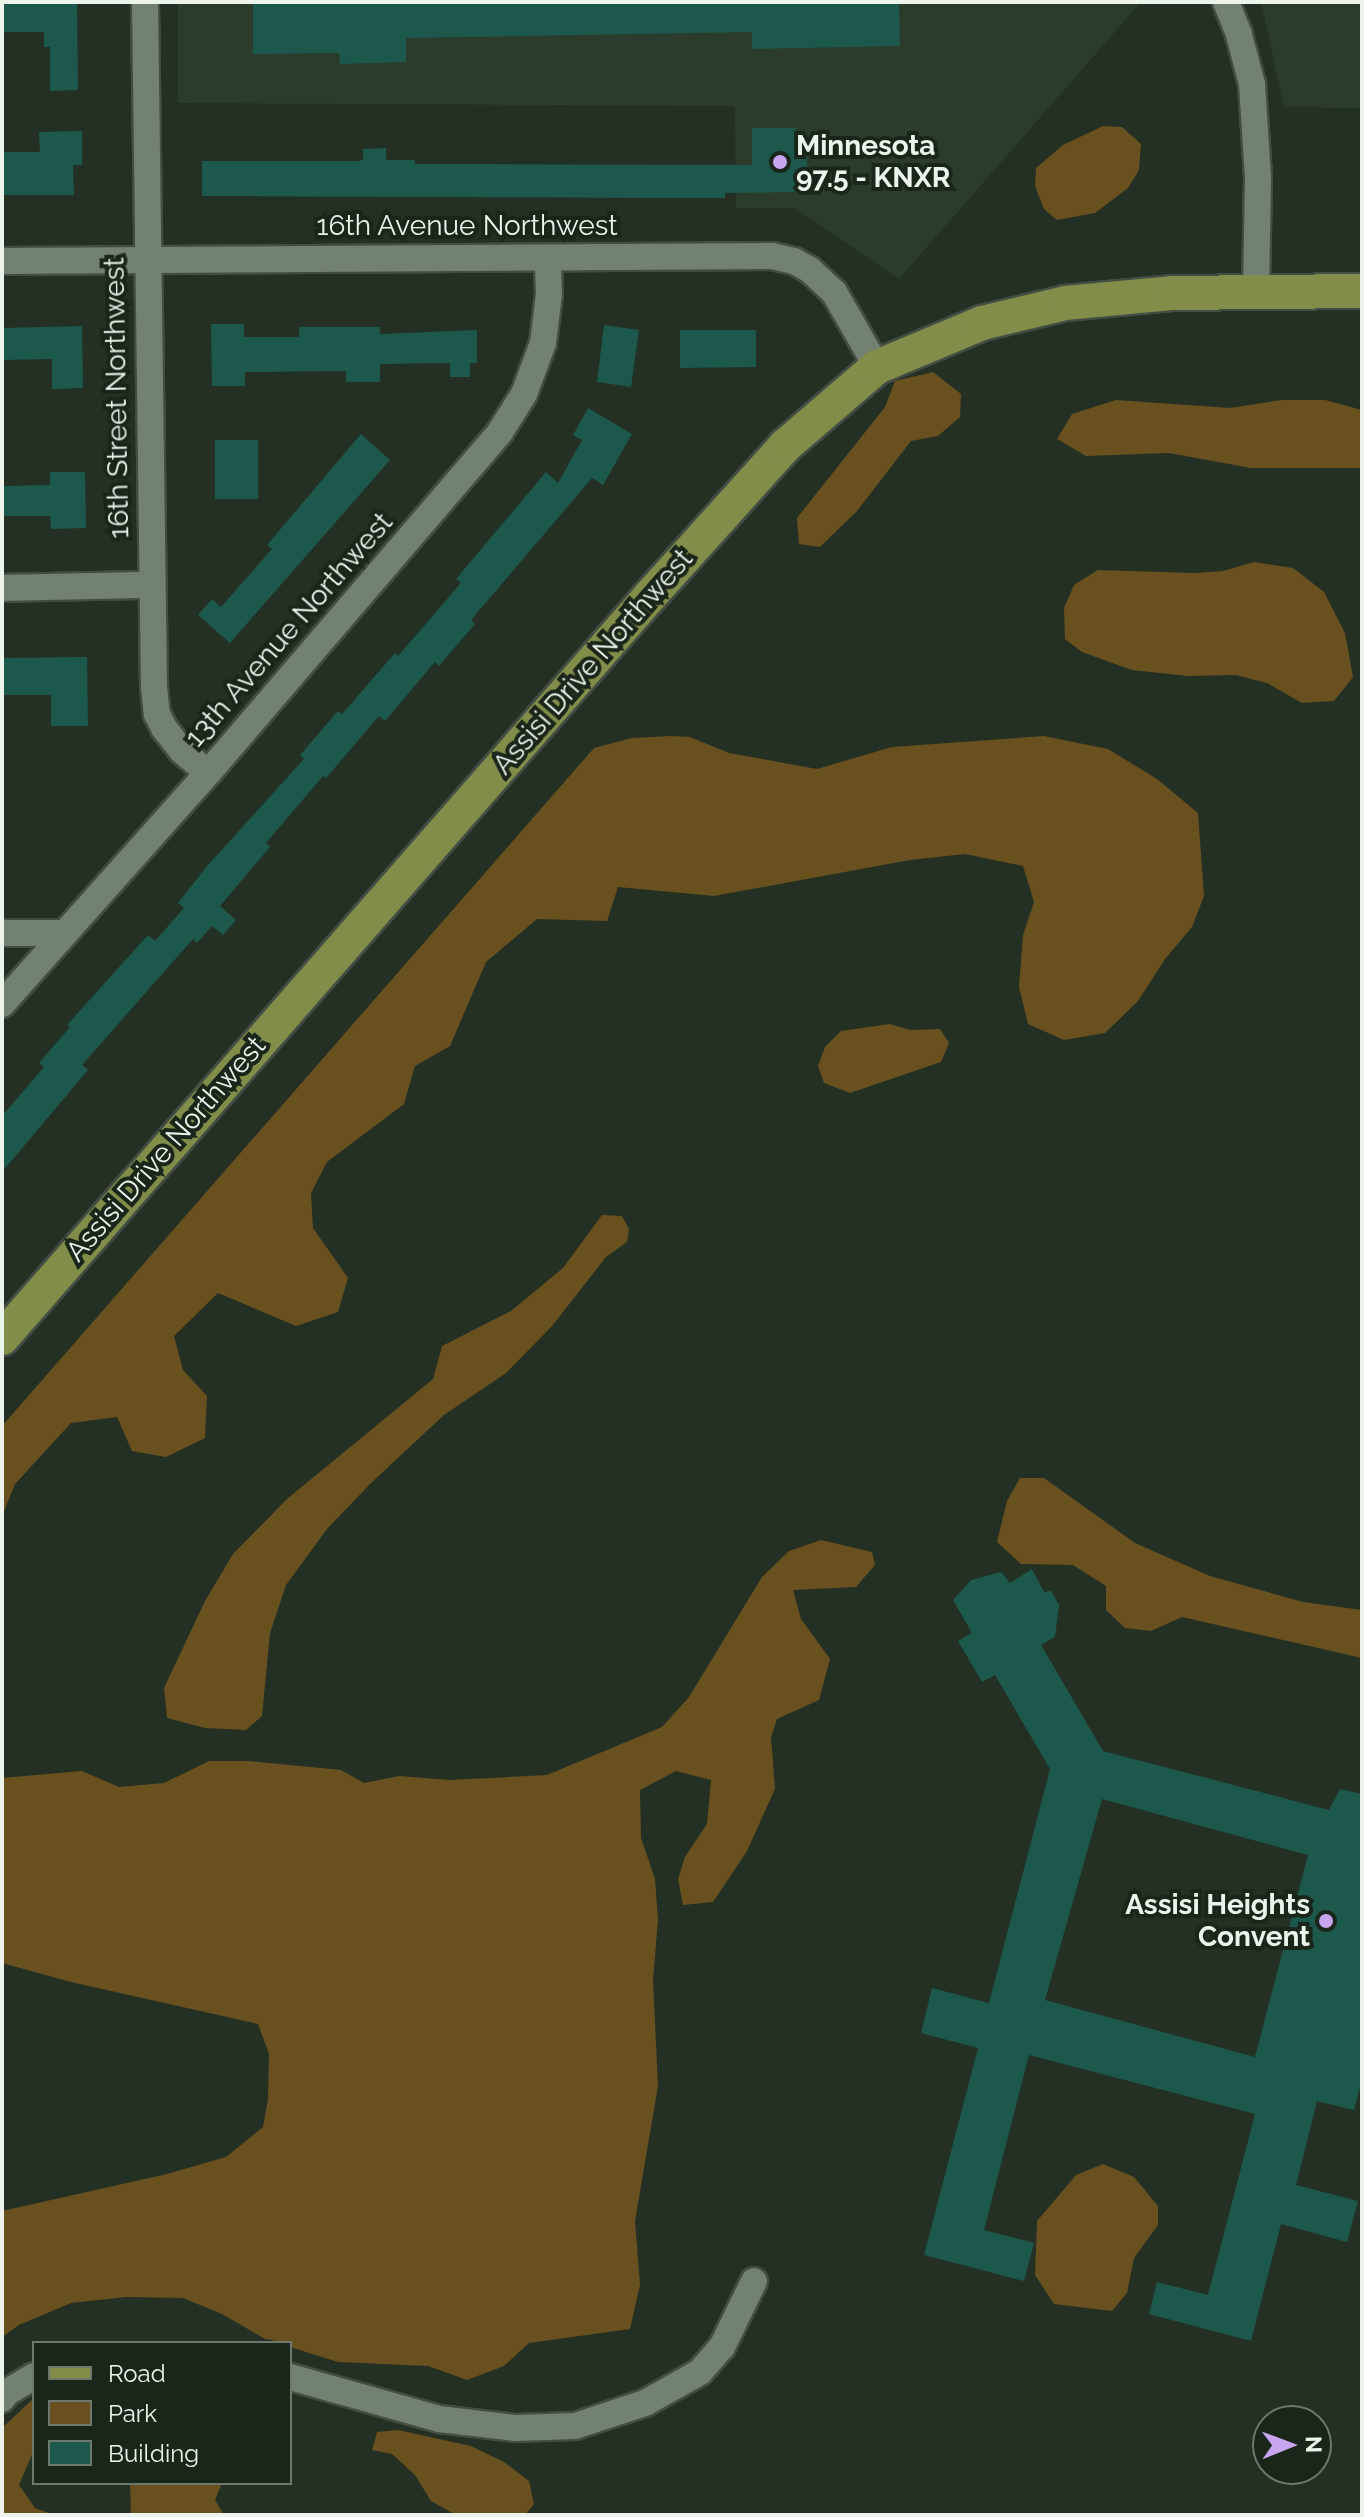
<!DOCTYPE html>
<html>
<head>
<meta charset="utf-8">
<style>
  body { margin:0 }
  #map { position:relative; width:1364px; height:2517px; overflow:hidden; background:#243024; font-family:Raleway,sans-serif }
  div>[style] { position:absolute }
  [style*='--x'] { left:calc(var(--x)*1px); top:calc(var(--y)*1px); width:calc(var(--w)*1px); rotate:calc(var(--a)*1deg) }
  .built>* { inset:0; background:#2b3c2c }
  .green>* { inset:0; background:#69501f }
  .building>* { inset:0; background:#1d584c }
  .roads { filter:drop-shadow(2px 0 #434d43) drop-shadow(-2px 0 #434d43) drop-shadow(0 2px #434d43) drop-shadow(0 -2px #434d43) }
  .minor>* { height:26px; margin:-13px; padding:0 13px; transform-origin:13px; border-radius:13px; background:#738173 }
  .major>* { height:34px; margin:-17px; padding:0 17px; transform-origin:17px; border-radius:17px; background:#838d4a }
  .dots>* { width:22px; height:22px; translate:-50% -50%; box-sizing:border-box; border:4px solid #1b261b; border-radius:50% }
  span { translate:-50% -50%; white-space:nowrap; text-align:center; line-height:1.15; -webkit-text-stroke:8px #1b261b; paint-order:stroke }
  .poi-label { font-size:28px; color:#ecf4ec; font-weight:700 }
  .left { translate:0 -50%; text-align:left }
  .right { translate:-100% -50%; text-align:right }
  .street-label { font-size:28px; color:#ecf4ec }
  .frame { position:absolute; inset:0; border:4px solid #ecf4ec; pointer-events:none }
  .legend { position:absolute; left:32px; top:2341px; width:260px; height:144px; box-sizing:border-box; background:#1b261b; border:2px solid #6f786f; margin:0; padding:10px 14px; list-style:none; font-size:24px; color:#ecf4ec }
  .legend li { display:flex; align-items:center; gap:16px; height:40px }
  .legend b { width:40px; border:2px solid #6f786f }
  .north { position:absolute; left:1252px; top:2405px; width:80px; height:80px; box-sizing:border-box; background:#1b261b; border:2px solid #6f786f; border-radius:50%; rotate:89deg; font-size:22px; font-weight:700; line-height:32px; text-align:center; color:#ecf4ec }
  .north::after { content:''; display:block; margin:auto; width:28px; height:36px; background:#c7a6ef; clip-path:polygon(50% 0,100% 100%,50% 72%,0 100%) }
</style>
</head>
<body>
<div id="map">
  <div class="built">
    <div style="clip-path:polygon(178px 2px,1141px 2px,899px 279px,795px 208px,736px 208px,735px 106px,178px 103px)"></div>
    <div style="clip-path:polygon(1261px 2px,1362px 2px,1362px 108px,1284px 107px)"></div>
  </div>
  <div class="green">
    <div style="clip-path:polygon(1103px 126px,1122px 127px,1141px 144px,1139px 170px,1128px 188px,1095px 213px,1057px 220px,1044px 209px,1035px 186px,1036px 168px,1063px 145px)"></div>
    <div style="clip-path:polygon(933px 372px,961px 394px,960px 417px,938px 436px,911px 441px,857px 511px,820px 547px,799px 544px,797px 518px,885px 407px,895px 381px)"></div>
    <div style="clip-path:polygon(1116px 400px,1230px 408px,1282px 400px,1325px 400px,1362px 410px,1362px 468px,1251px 468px,1169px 453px,1086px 456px,1057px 439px,1072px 414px)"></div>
    <div style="clip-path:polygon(1254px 562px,1293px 568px,1324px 592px,1345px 633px,1353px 677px,1334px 701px,1302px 703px,1267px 683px,1236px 675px,1188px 676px,1132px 670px,1082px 652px,1065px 639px,1064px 608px,1074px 585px,1098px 570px,1194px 573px,1223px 571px)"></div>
    <div style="clip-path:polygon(671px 736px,690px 737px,729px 753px,817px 769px,892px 747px,1044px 736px,1108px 749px,1157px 779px,1198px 813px,1204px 896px,1192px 927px,1165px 959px,1138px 1001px,1105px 1033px,1064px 1040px,1028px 1024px,1019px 987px,1023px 935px,1034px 902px,1023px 866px,965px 854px,910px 860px,714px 896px,618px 887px,607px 921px,537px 919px,486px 962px,450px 1046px,415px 1066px,404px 1104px,327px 1162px,311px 1193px,313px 1228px,348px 1278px,338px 1312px,296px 1326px,218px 1293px,174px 1336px,183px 1370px,207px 1396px,205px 1438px,166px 1457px,132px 1451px,117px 1417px,71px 1423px,15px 1484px,2px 1516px,2px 1426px,594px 748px,632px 738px)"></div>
    <div style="clip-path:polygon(890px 1024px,910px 1030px,940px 1029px,949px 1043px,941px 1062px,850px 1093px,824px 1083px,818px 1066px,825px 1047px,841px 1031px)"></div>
    <div style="clip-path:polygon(602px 1215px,622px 1216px,629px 1229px,627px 1242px,606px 1257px,552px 1326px,506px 1373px,444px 1415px,371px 1483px,327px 1529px,286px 1585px,270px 1633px,262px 1716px,246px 1730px,205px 1728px,167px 1718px,164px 1688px,205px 1601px,233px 1554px,287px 1499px,433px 1379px,442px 1346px,511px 1311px,563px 1268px)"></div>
    <div style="clip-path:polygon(1020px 1478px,1044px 1478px,1135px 1543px,1210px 1576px,1303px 1602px,1362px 1610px,1362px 1658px,1182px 1617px,1151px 1631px,1125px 1628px,1106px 1610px,1106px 1586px,1073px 1565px,1021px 1564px,997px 1542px,1007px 1501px)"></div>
    <div style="clip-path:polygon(821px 1540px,872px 1552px,875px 1565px,856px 1587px,793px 1590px,801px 1619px,830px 1659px,819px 1700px,777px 1719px,771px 1737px,775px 1789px,747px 1851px,713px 1902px,683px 1905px,678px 1879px,685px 1857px,707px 1824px,711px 1780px,676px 1771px,640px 1790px,641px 1838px,655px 1879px,658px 1920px,653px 1980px,658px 2086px,635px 2221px,640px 2285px,630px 2329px,529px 2343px,504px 2366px,467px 2380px,428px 2366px,338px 2362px,290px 2347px,290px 2343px,265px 2339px,222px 2314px,183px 2298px,126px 2297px,71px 2303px,19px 2325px,2px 2337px,2px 2211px,167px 2174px,226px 2157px,263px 2127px,268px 2099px,269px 2054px,258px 2024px,71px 1982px,2px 1963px,2px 1778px,82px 1771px,119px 1787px,164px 1783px,209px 1761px,248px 1761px,341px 1770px,364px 1783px,399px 1776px,450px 1780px,547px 1775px,662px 1727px,689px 1697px,762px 1577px,789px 1551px)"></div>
    <div style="clip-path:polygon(1103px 2164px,1134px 2177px,1158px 2206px,1158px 2225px,1134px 2258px,1127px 2293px,1112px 2311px,1054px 2304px,1035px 2275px,1037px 2221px,1076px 2175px)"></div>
    <div style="clip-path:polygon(34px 2398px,34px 2450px,19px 2485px,35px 2508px,54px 2515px,2px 2515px,2px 2428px)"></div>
    <div style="clip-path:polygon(398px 2430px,471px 2446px,504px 2462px,529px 2481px,534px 2504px,525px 2515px,456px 2515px,431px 2501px,415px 2475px,392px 2454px,372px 2450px,377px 2432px)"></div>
    <div style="clip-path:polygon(130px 2483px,222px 2483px,215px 2500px,224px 2515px,131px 2515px)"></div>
  </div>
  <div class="building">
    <div style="clip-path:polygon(2px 2px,77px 2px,78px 90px,50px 91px,50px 47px,44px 47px,44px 32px,2px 32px)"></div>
    <div style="clip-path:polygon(253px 2px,899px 2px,900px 46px,752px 49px,752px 32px,406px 38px,406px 62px,340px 64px,339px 53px,253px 54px)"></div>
    <div style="clip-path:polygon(752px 128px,796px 128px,796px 151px,807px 151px,807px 173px,796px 173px,796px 192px,725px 193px,725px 198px,672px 198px,202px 196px,202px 161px,359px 161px,363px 160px,363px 149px,386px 148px,386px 160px,415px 160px,415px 164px,752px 165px)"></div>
    <div style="clip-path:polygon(82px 131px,82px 165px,73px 165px,74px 195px,2px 195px,2px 152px,40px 152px,39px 132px)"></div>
    <div style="clip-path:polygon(211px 324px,244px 324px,244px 337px,299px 337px,299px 327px,380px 327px,380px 334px,477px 330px,477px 363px,470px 363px,470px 377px,450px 377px,450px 363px,380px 364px,380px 382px,346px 382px,346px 371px,245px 372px,245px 386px,212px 386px)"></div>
    <div style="clip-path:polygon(604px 325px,639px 330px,631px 387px,597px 382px)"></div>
    <div style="clip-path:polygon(82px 326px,83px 388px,52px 389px,52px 359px,2px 360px,2px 328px)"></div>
    <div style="clip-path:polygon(680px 330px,756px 330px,756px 367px,680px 368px)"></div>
    <div style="clip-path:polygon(588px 408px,632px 434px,603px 485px,592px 478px,471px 620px,475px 624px,439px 666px,435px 662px,385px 721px,379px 716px,326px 778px,323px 776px,266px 843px,270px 847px,220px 906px,236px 920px,223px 935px,212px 926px,197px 943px,193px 939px,82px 1065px,88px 1070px,2px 1172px,2px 1116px,44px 1067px,39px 1063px,70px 1027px,67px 1025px,148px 935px,155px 941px,184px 908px,178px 903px,208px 865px,304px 759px,300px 755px,338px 711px,342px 714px,395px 653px,398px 656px,461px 583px,456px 579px,546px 472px,558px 483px,582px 440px,573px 435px)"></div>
    <div style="clip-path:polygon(361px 434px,390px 460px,230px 643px,198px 615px,212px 599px,221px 607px,272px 549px,267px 545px)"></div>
    <div style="clip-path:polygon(215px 440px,258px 440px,258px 499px,215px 499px)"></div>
    <div style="clip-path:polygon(50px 472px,85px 472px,86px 528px,51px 529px,50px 516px,2px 516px,2px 486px,50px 485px)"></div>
    <div style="clip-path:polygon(87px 657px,88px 726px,51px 726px,51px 695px,2px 695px,2px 658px)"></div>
    <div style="clip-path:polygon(evenodd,1032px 1569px,1044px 1592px,1051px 1591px,1059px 1605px,1055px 1637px,1041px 1645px,1103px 1751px,1329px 1810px,1340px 1789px,1362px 1794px,1362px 2079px,1354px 2110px,1317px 2101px,1296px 2185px,1358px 2201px,1347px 2242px,1281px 2224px,1251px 2341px,1149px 2314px,1157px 2282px,1208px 2295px,1255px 2114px,1029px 2055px,984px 2230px,1034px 2243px,1024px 2281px,924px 2255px,978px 2048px,921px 2033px,932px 1988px,989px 2003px,1050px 1769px,995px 1675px,982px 1682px,958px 1641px,972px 1633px,953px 1600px,971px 1580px,1001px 1572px,1010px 1583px,1032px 1569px,1102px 1799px,1308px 1855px,1255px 2057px,1045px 2000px,1102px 1799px)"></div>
  </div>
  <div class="roads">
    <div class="minor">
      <div style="--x:145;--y:2;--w:685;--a:89.25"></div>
      <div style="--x:154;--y:687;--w:27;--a:84"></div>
      <div style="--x:157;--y:714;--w:16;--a:63"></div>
      <div style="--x:164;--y:728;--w:29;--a:52"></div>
      <div style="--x:182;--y:751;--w:34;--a:40"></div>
      <div style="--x:1226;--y:2;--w:35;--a:68"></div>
      <div style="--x:1239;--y:35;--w:51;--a:75.1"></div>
      <div style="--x:1252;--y:84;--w:94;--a:86.3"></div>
      <div style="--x:1258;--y:178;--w:114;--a:91"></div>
      <div style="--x:2;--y:261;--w:770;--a:-0.37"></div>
      <div style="--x:772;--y:256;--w:23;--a:13"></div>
      <div style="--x:794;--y:261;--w:18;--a:29"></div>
      <div style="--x:810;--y:270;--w:33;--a:43"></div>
      <div style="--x:834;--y:292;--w:86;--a:60.2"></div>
      <div style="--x:2;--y:588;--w:149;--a:-1.2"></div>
      <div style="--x:2;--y:933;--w:63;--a:0"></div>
      <div style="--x:2;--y:1004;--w:310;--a:-48.3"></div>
      <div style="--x:208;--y:773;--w:449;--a:-49.4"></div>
      <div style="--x:500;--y:432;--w:45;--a:-57.7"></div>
      <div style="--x:524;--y:394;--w:54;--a:-69.6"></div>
      <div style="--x:543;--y:343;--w:49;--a:-83"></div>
      <div style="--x:549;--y:294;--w:35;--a:-92"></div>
      <div style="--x:290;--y:2377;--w:155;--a:15.7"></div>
      <div style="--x:439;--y:2419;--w:78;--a:6.7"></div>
      <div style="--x:516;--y:2428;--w:59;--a:-1.9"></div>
      <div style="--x:575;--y:2426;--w:74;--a:-18.2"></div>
      <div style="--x:645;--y:2403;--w:63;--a:-29.4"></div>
      <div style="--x:700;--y:2372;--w:33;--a:-49"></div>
      <div style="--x:722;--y:2347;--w:73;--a:-64.1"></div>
      <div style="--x:2;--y:2399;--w:7;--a:-56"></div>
      <div style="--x:6;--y:2393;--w:33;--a:-31"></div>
    </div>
    <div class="major">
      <div style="--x:2;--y:1338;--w:985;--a:-48.87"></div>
      <div style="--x:650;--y:596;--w:202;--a:-48"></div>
      <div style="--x:785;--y:446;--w:121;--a:-40.7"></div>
      <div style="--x:877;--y:367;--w:114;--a:-22.7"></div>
      <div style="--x:982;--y:323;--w:85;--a:-13.5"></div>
      <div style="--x:1065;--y:303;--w:107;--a:-5.3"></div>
      <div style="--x:1172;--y:293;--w:190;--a:-0.6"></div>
    </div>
  </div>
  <div class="dots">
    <div style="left:780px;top:162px;background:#c7a6ef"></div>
    <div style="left:1326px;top:1921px;background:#c7a6ef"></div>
  </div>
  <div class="poi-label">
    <span class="left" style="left:796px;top:162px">Minnesota<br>97.5 - KNXR</span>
    <span class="right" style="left:1310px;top:1921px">Assisi Heights<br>Convent</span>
  </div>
  <div class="street-label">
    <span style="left:467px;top:226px">16th Avenue Northwest</span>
    <span style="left:117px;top:398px;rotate:-91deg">16th Street Northwest</span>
    <span style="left:289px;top:630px;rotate:-49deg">13th Avenue Northwest</span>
    <span style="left:593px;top:662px;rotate:-49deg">Assisi Drive Northwest</span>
    <span style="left:166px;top:1149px;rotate:-49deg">Assisi Drive Northwest</span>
  </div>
  <div class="frame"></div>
  <ul class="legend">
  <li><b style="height:10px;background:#838d4a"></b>Road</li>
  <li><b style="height:22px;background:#69501f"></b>Park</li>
  <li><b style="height:22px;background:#1d584c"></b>Building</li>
  </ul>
  <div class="north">N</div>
</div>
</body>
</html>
